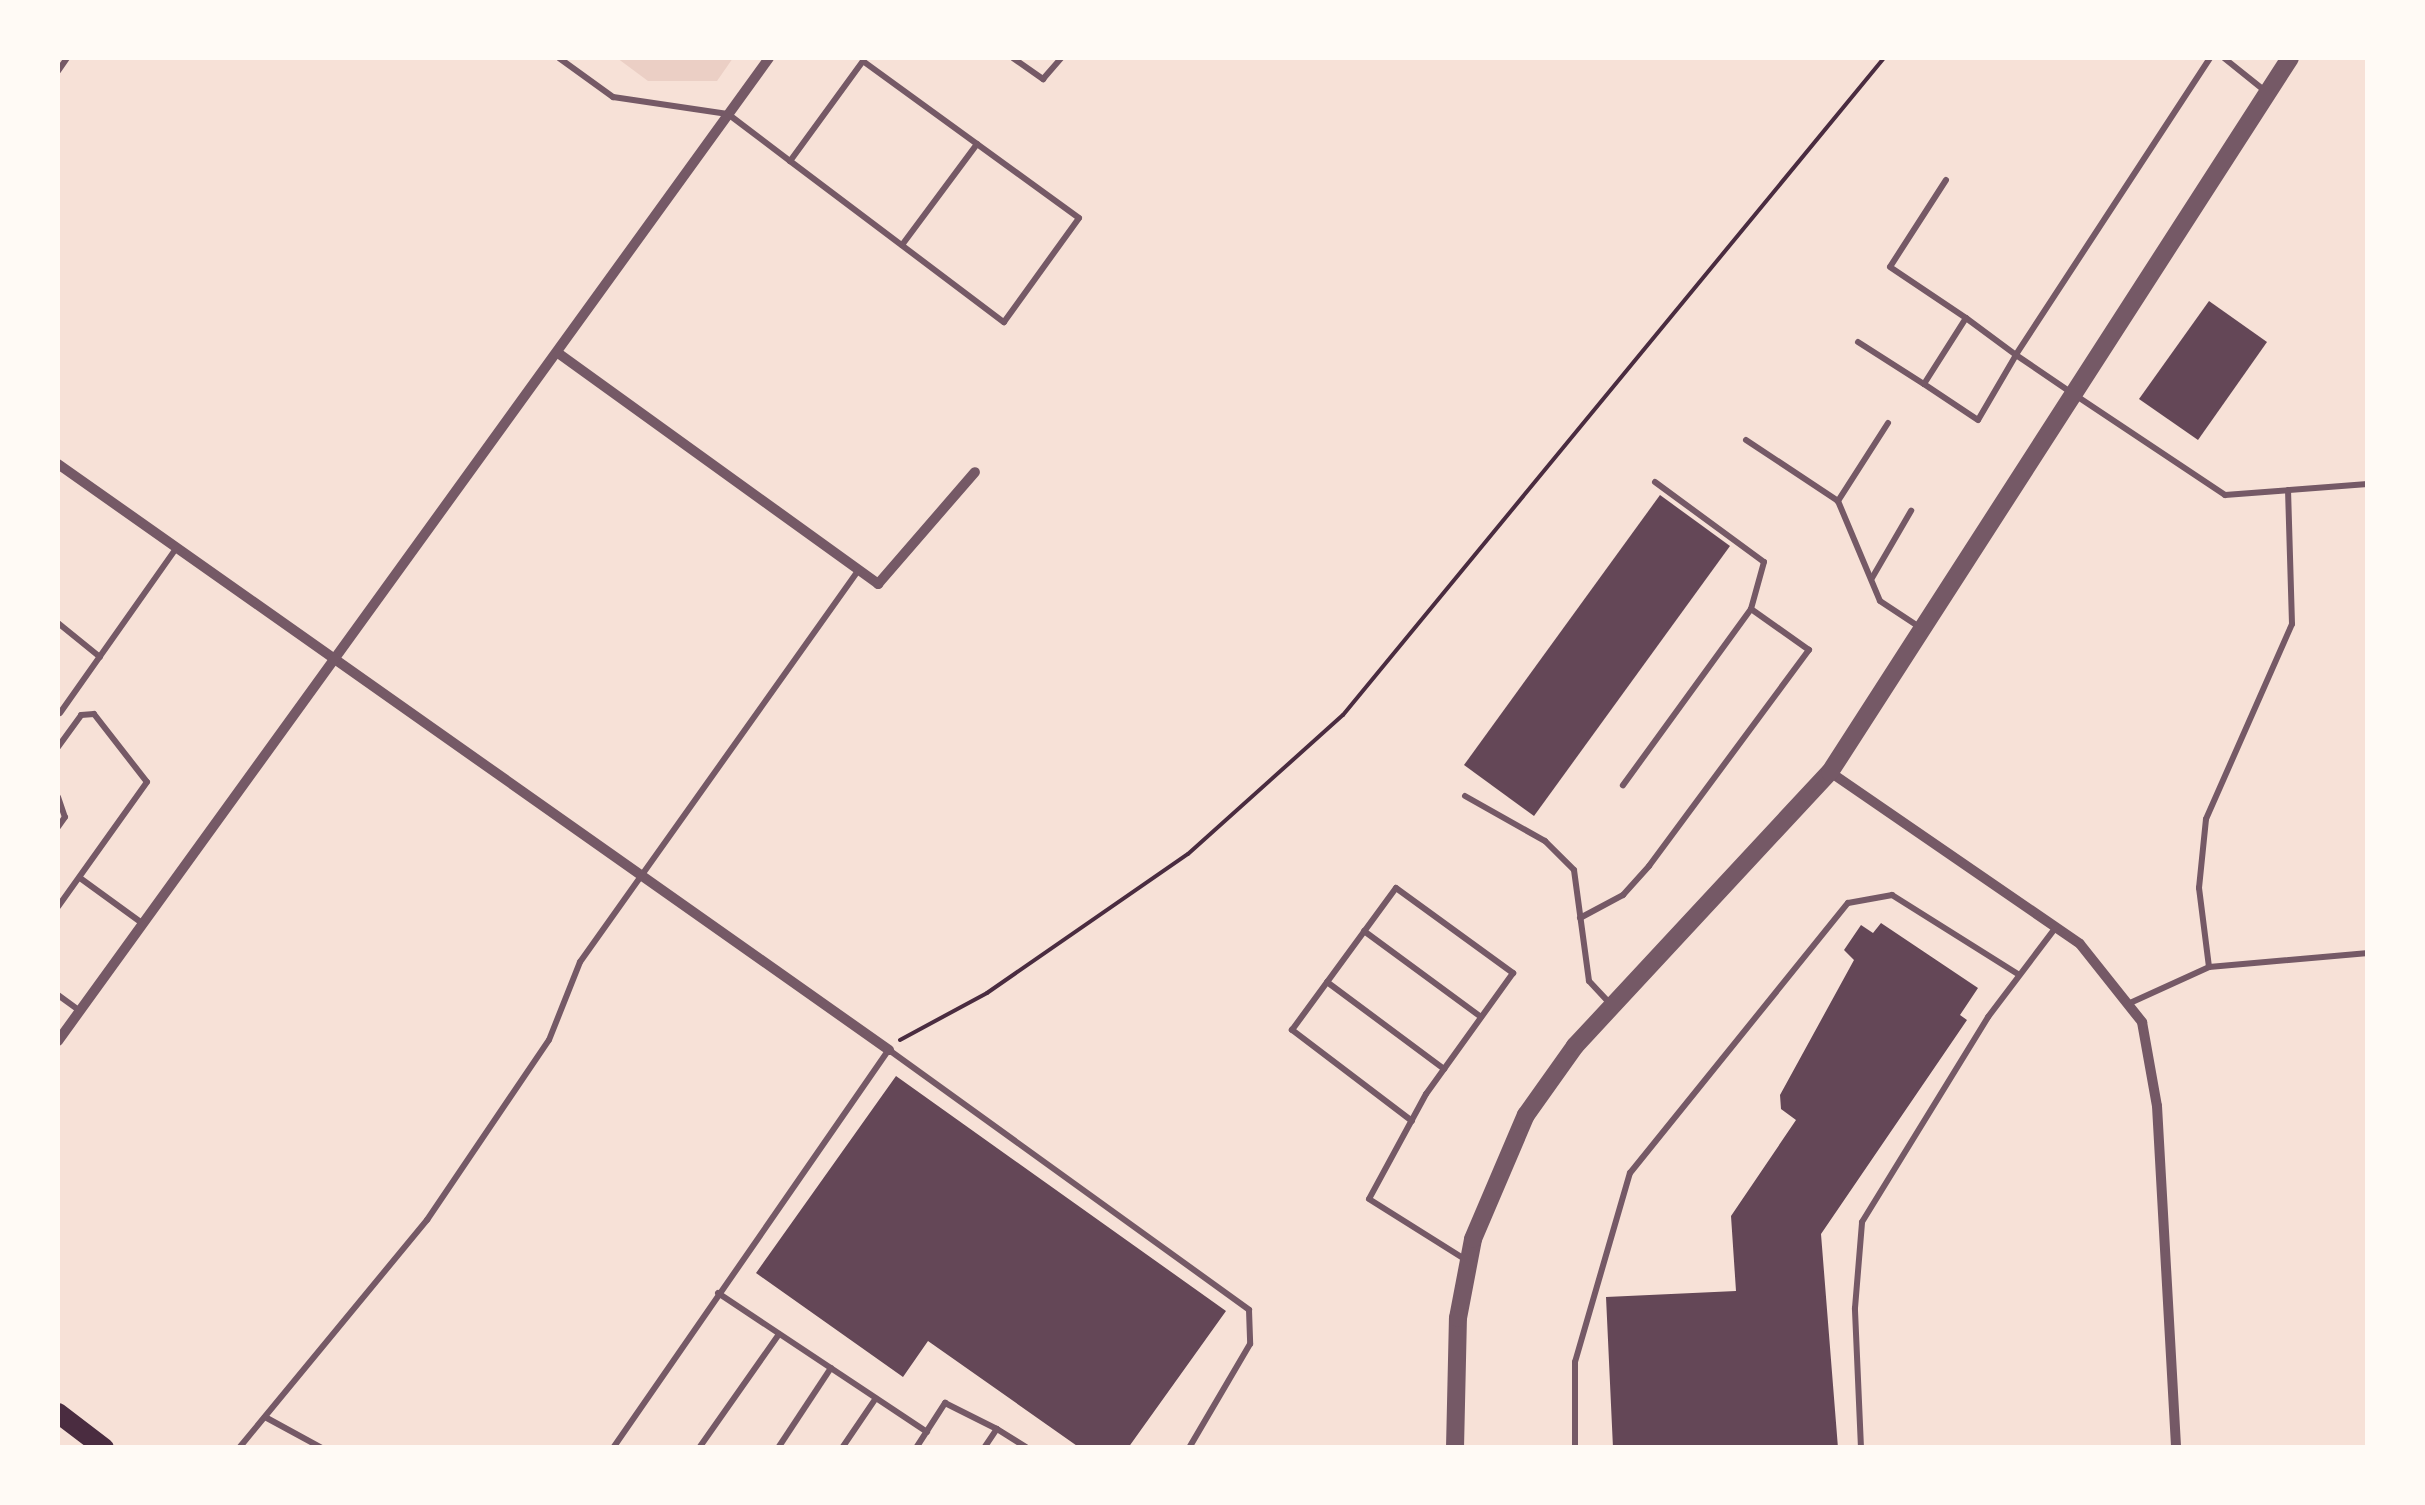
<!DOCTYPE html>
<html>
<head>
<meta charset="utf-8">
<style>
  body { margin:0 }
  #map { position:relative; width:2425px; height:1505px; overflow:hidden; background:#f7e1d7; font-family:"DM Sans",sans-serif }
  div>[style] { position:absolute }
  [style*='--x'] { left:calc(var(--x)*1px); top:calc(var(--y)*1px); width:calc(var(--w)*1px); rotate:calc(var(--a)*1deg) }
  .green>* { inset:0; background:#ebcfc5 }
  .building>* { inset:0; background:#644757 }
  .path>* { height:4px; margin:-2px; padding:0 2px; transform-origin:2px; border-radius:2px; background:#4a2c40 }
  .service>* { height:6px; margin:-3px; padding:0 3px; transform-origin:3px; border-radius:3px; background:#755966 }
  .minor>* { height:10px; margin:-5px; padding:0 5px; transform-origin:5px; border-radius:5px; background:#755966 }
  .tertiary>* { height:18px; margin:-9px; padding:0 9px; transform-origin:9px; border-radius:9px; background:#755966 }
  .primary>* { height:20px; margin:-10px; padding:0 10px; transform-origin:10px; border-radius:10px; background:#4a2c40 }
  span { translate:-50% -50%; white-space:nowrap; text-align:center; line-height:1.15; -webkit-text-stroke:8px #fffaf5; paint-order:stroke }
  .frame { position:absolute; inset:0; border:60px solid #fffaf5; pointer-events:none }
</style>
</head>
<body>
<div id="map">
  <div class="green">
    <div style="clip-path:polygon(617px 58px,733px 58px,717px 81px,648px 81px)"></div>
  </div>
  <div class="building">
    <div style="clip-path:polygon(2209px 301px,2267px 342px,2198px 440px,2139px 399px)"></div>
    <div style="clip-path:polygon(1660px 495px,1730px 546px,1534px 816px,1464px 765px)"></div>
    <div style="clip-path:polygon(1881px 923px,1978px 988px,1960px 1015px,1967px 1020px,1821px 1234px,1838px 1448px,1613px 1448px,1606px 1297px,1736px 1291px,1731px 1216px,1796px 1120px,1781px 1109px,1780px 1095px,1854px 960px,1844px 950px,1861px 925px,1873px 933px)"></div>
    <div style="clip-path:polygon(896px 1076px,1226px 1311px,1128px 1448px,1080px 1448px,928px 1341px,903px 1377px,756px 1273px)"></div>
  </div>
  <div class="path">
    <div style="--x:900;--y:1040;--w:99;--a:-28.4"></div>
    <div style="--x:987;--y:993;--w:244;--a:-34.7"></div>
    <div style="--x:1188;--y:854;--w:208;--a:-41.9"></div>
    <div style="--x:1343;--y:715;--w:851;--a:-50.53"></div>
  </div>
  <div class="service">
    <div style="--x:559;--y:58;--w:67;--a:35.8"></div>
    <div style="--x:613;--y:97;--w:116;--a:8.4"></div>
    <div style="--x:728;--y:114;--w:78;--a:37.2"></div>
    <div style="--x:790;--y:161;--w:268;--a:37"></div>
    <div style="--x:1004;--y:322;--w:128;--a:-54.2"></div>
    <div style="--x:1079;--y:218;--w:267;--a:-144"></div>
    <div style="--x:863;--y:61;--w:124;--a:126.1"></div>
    <div style="--x:1013;--y:58;--w:37;--a:35"></div>
    <div style="--x:1043;--y:79;--w:28;--a:-49"></div>
    <div style="--x:2210;--y:58;--w:355;--a:123.2"></div>
    <div style="--x:2016;--y:355;--w:75;--a:120.3"></div>
    <div style="--x:1978;--y:420;--w:65;--a:-146.3"></div>
    <div style="--x:1924;--y:384;--w:78;--a:-57.5"></div>
    <div style="--x:1966;--y:318;--w:62;--a:36.5"></div>
    <div style="--x:2016;--y:355;--w:68;--a:34.2"></div>
    <div style="--x:2072;--y:393;--w:184;--a:33.7"></div>
    <div style="--x:2225;--y:495;--w:143;--a:-4.4"></div>
    <div style="--x:2224;--y:58;--w:53;--a:38.8"></div>
    <div style="--x:58;--y:71;--w:16;--a:-55"></div>
    <div style="--x:1946;--y:180;--w:103;--a:122.8"></div>
    <div style="--x:1890;--y:267;--w:92;--a:33.9"></div>
    <div style="--x:902;--y:245;--w:126;--a:-53.4"></div>
    <div style="--x:1858;--y:342;--w:78;--a:32.5"></div>
    <div style="--x:1888;--y:423;--w:93;--a:122.7"></div>
    <div style="--x:1838;--y:501;--w:108;--a:67.2"></div>
    <div style="--x:1880;--y:601;--w:49;--a:33.4"></div>
    <div style="--x:1746;--y:440;--w:110;--a:33.5"></div>
    <div style="--x:1655;--y:482;--w:135;--a:36.3"></div>
    <div style="--x:1764;--y:562;--w:49;--a:105.5"></div>
    <div style="--x:1872;--y:578;--w:78;--a:-59.8"></div>
    <div style="--x:58;--y:623;--w:54;--a:39"></div>
    <div style="--x:60;--y:713;--w:199;--a:-54.8"></div>
    <div style="--x:58;--y:747;--w:39;--a:-54"></div>
    <div style="--x:81;--y:715;--w:13;--a:-4"></div>
    <div style="--x:94;--y:714;--w:86;--a:52.1"></div>
    <div style="--x:147;--y:782;--w:153;--a:125.5"></div>
    <div style="--x:1465;--y:796;--w:92;--a:29.4"></div>
    <div style="--x:1545;--y:841;--w:41;--a:45"></div>
    <div style="--x:1574;--y:870;--w:112;--a:82.3"></div>
    <div style="--x:1589;--y:981;--w:34;--a:47"></div>
    <div style="--x:58;--y:797;--w:21;--a:71"></div>
    <div style="--x:65;--y:817;--w:12;--a:125"></div>
    <div style="--x:80;--y:878;--w:77;--a:36"></div>
    <div style="--x:1580;--y:918;--w:49;--a:-28.1"></div>
    <div style="--x:1623;--y:895;--w:39;--a:-48"></div>
    <div style="--x:1649;--y:866;--w:269;--a:-53.5"></div>
    <div style="--x:1809;--y:650;--w:71;--a:-144.7"></div>
    <div style="--x:1751;--y:609;--w:218;--a:126"></div>
    <div style="--x:1364;--y:931;--w:145;--a:36.3"></div>
    <div style="--x:2209;--y:967;--w:80;--a:-97.2"></div>
    <div style="--x:2199;--y:888;--w:69;--a:-84.2"></div>
    <div style="--x:2206;--y:819;--w:213;--a:-66.2"></div>
    <div style="--x:2292;--y:624;--w:134;--a:-91.7"></div>
    <div style="--x:1327;--y:982;--w:146;--a:36.6"></div>
    <div style="--x:58;--y:995;--w:27;--a:36"></div>
    <div style="--x:2130;--y:1003;--w:87;--a:-24.5"></div>
    <div style="--x:2209;--y:967;--w:160;--a:-5"></div>
    <div style="--x:1412;--y:1121;--w:151;--a:-142.8"></div>
    <div style="--x:1292;--y:1030;--w:176;--a:-53.8"></div>
    <div style="--x:1396;--y:888;--w:145;--a:36"></div>
    <div style="--x:1513;--y:973;--w:149;--a:125.7"></div>
    <div style="--x:1426;--y:1094;--w:119;--a:118.5"></div>
    <div style="--x:1369;--y:1199;--w:117;--a:32.1"></div>
    <div style="--x:718;--y:1293;--w:251;--a:33.6"></div>
    <div style="--x:265;--y:1417;--w:65;--a:28.5"></div>
    <div style="--x:239;--y:1448;--w:296;--a:-50.5"></div>
    <div style="--x:427;--y:1220;--w:217;--a:-55.9"></div>
    <div style="--x:549;--y:1040;--w:84;--a:-68.3"></div>
    <div style="--x:580;--y:962;--w:480;--a:-54.6"></div>
    <div style="--x:613;--y:1448;--w:484;--a:-55.3"></div>
    <div style="--x:889;--y:1050;--w:444;--a:35.8"></div>
    <div style="--x:1249;--y:1310;--w:34;--a:88"></div>
    <div style="--x:1250;--y:1344;--w:121;--a:120.4"></div>
    <div style="--x:699;--y:1448;--w:139;--a:-54.9"></div>
    <div style="--x:778;--y:1448;--w:96;--a:-56.5"></div>
    <div style="--x:842;--y:1448;--w:60;--a:-55.8"></div>
    <div style="--x:916;--y:1448;--w:54;--a:-57.2"></div>
    <div style="--x:945;--y:1403;--w:58;--a:26.6"></div>
    <div style="--x:984;--y:1448;--w:23;--a:-56"></div>
    <div style="--x:997;--y:1429;--w:36;--a:32"></div>
    <div style="--x:1575;--y:1448;--w:86;--a:-90"></div>
    <div style="--x:1575;--y:1362;--w:197;--a:-73.8"></div>
    <div style="--x:1630;--y:1173;--w:347;--a:-51.1"></div>
    <div style="--x:1848;--y:903;--w:45;--a:-10.3"></div>
    <div style="--x:1892;--y:895;--w:149;--a:32.1"></div>
    <div style="--x:1861;--y:1448;--w:140;--a:-92.5"></div>
    <div style="--x:1855;--y:1308;--w:86;--a:-85.3"></div>
    <div style="--x:1862;--y:1222;--w:241;--a:-58.4"></div>
    <div style="--x:1988;--y:1017;--w:113;--a:-52.9"></div>
  </div>
  <div class="minor">
    <div style="--x:558;--y:353;--w:395;--a:35.8"></div>
    <div style="--x:878;--y:584;--w:148;--a:-49.1"></div>
    <div style="--x:58;--y:464;--w:1017;--a:35.19"></div>
    <div style="--x:1830;--y:772;--w:303;--a:34.5"></div>
    <div style="--x:2080;--y:944;--w:100;--a:51.5"></div>
    <div style="--x:2142;--y:1022;--w:85;--a:79.9"></div>
    <div style="--x:2157;--y:1106;--w:343;--a:86.8"></div>
    <div style="--x:58;--y:1041;--w:1213;--a:-54.12"></div>
  </div>
  <div class="tertiary">
    <div style="--x:1455;--y:1448;--w:130;--a:-88.7"></div>
    <div style="--x:1458;--y:1318;--w:80;--a:-79.2"></div>
    <div style="--x:1473;--y:1239;--w:135;--a:-66.9"></div>
    <div style="--x:1526;--y:1115;--w:85;--a:-54.6"></div>
    <div style="--x:1575;--y:1046;--w:374;--a:-47.1"></div>
    <div style="--x:1830;--y:772;--w:849;--a:-57.21"></div>
  </div>
  <div class="primary">
    <div style="--x:58;--y:1413;--w:58;--a:37.3"></div>
  </div>
  <div class="frame"></div>
</div>
</body>
</html>
